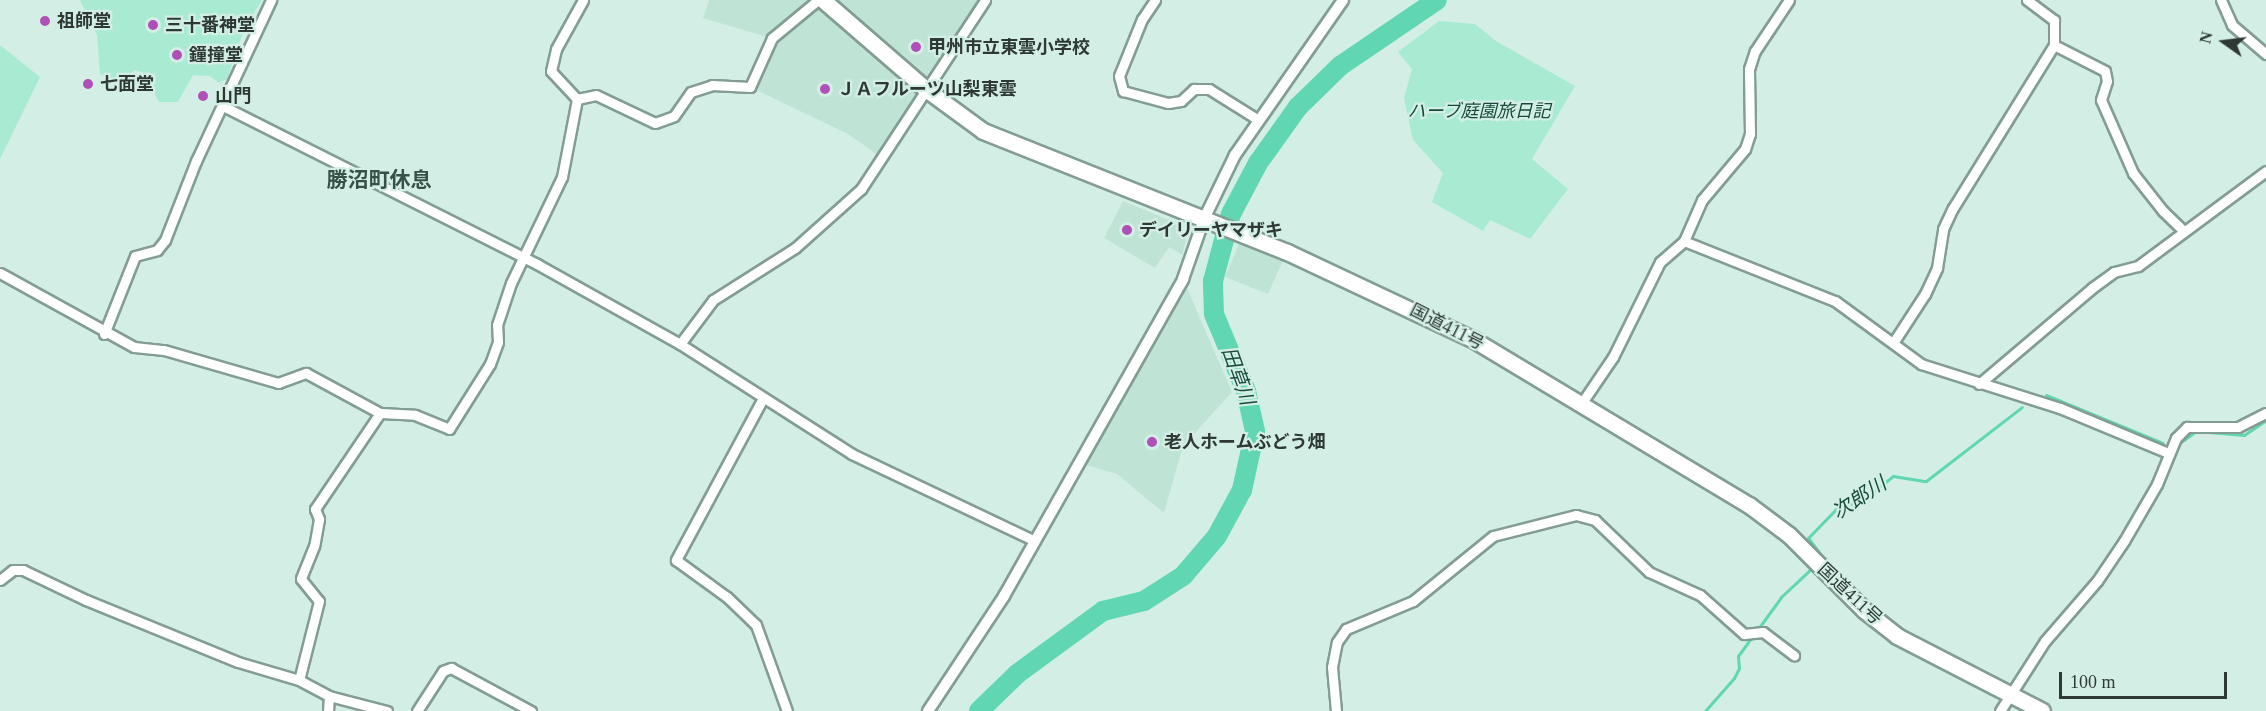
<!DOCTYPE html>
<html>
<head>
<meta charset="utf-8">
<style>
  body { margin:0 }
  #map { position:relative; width:2266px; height:711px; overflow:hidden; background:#d3efe5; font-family:"Times New Roman","Noto Sans JP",serif }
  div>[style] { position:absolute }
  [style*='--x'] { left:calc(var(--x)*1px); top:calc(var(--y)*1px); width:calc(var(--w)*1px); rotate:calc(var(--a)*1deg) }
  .built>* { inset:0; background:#bfe3d5 }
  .green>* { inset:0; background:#a9ead3 }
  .stream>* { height:3px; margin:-1.5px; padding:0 1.5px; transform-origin:1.5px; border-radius:1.5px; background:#60d6b3 }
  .river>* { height:20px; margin:-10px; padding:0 10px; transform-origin:10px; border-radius:10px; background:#60d6b3 }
  .roads { filter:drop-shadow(2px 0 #839d93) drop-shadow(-2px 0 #839d93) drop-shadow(0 2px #839d93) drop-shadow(0 -2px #839d93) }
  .minor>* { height:9px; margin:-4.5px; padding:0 4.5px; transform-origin:4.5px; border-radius:4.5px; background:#fff }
  .tertiary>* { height:10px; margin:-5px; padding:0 5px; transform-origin:5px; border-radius:5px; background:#fff }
  .trunk>* { height:15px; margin:-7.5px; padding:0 7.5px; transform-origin:7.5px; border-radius:7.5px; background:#fff }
  .dots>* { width:16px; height:16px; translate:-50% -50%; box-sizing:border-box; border:3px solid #d3efe5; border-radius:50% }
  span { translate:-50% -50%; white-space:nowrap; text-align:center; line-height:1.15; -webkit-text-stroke:4.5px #d3efe5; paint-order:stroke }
  .poi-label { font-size:18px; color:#2e3935; font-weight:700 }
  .left { translate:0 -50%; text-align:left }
  .park-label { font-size:18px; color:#17493b; font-style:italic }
  .street-label { font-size:18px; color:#2e3935 }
  .water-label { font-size:20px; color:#1a4c3e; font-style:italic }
  .quarter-label { font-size:21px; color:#385048; font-weight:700 }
  .north { position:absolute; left:2194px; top:12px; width:60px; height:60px; -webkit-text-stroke:4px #d3efe5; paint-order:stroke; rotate:284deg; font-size:16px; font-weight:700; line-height:24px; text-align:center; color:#2e3935 }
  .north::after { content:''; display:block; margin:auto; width:21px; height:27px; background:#2e3935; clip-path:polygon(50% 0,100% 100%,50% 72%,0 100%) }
  .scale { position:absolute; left:2059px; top:672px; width:168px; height:27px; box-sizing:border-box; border:3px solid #2e3935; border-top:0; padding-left:8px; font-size:18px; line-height:21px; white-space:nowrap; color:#2e3935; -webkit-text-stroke:4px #d3efe5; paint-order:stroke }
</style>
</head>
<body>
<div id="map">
  <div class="built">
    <div style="clip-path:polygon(709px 0,985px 0,882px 158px,848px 134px,750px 87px,771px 38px,703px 18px)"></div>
    <div style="clip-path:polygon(1123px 201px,1176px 223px,1186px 240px,1182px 255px,1169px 247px,1155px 268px,1104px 238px)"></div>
    <div style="clip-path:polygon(1243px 234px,1287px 252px,1268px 294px,1225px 277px)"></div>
    <div style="clip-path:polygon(1183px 279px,1232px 392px,1183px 446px,1164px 513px,1117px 474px,1079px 463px)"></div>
  </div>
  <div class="green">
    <div style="clip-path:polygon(80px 0,262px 0,245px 27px,227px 79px,219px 83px,210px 76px,193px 75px,178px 102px,159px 102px,144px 73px,135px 70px,119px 82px,100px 74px,97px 35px)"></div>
    <div style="clip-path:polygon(1439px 21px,1475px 24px,1496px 41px,1575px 86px,1532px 159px,1568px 189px,1530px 239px,1490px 220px,1483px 231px,1432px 202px,1443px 173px,1413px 140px,1404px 98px,1412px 69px,1398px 52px)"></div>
    <div style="clip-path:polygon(0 45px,40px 77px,0 159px)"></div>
  </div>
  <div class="stream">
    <div style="--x:2046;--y:395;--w:126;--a:22.3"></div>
    <div style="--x:2181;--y:442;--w:19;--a:-36"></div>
    <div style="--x:2196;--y:431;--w:48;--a:4.8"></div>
    <div style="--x:2244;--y:435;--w:27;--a:-34"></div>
    <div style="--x:1821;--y:555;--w:21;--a:-127"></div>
    <div style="--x:1808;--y:538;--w:43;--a:-45.9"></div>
    <div style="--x:1838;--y:507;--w:25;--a:-14"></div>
    <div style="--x:1862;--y:501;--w:40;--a:-39"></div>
    <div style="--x:1893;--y:476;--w:33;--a:9"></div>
    <div style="--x:1926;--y:481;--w:121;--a:-37.6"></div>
    <div style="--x:1758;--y:629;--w:39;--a:-54"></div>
    <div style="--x:1781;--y:597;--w:40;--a:-43"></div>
    <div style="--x:1705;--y:711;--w:44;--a:-48.7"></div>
    <div style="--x:1734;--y:678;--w:11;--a:-63"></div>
    <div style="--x:1739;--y:668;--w:12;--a:-95"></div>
    <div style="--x:1738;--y:656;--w:27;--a:-54"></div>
  </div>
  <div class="river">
    <div style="--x:979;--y:711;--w:53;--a:-44.2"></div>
    <div style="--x:1017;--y:674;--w:107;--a:-36.2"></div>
    <div style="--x:1103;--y:611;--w:42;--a:-13.7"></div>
    <div style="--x:1144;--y:601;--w:46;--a:-32.7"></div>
    <div style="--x:1183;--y:576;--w:52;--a:-49.6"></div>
    <div style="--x:1217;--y:536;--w:52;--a:-61.5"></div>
    <div style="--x:1242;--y:490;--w:60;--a:-77.6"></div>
    <div style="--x:1255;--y:431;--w:41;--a:-102.7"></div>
    <div style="--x:1246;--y:391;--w:83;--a:-112.6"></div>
    <div style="--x:1214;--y:314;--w:33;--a:-92"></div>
    <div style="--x:1213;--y:281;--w:69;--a:-75"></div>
    <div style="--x:1231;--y:214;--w:58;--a:-62.1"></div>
    <div style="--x:1258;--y:163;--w:69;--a:-54.5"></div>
    <div style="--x:1298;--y:107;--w:59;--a:-44.3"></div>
    <div style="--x:1340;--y:66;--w:117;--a:-34.2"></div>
  </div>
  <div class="roads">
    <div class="minor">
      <div style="--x:1155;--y:0;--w:23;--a:124"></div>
      <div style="--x:1142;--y:19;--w:61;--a:112"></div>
      <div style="--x:1119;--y:76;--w:16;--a:75"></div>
      <div style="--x:1123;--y:91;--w:47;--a:14.9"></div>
      <div style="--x:1168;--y:103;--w:13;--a:-9"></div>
      <div style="--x:1181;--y:101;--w:18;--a:-43"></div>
      <div style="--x:1194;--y:89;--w:15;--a:0"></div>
      <div style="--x:1209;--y:89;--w:57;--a:32"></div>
      <div style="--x:2027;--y:0;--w:34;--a:37"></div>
      <div style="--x:2054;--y:20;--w:25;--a:90"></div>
      <div style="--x:2054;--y:45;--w:57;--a:27"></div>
      <div style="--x:2105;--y:71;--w:10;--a:79"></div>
      <div style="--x:2107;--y:81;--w:20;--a:108"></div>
      <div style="--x:2101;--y:100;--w:80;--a:66.3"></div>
      <div style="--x:2133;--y:173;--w:48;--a:51.7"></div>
      <div style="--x:2163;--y:211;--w:28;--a:44"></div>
      <div style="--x:2221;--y:0;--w:27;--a:66"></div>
      <div style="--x:2232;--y:25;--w:45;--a:40.5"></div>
      <div style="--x:577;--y:99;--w:19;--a:-12"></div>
      <div style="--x:596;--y:95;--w:65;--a:25.4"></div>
      <div style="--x:655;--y:123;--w:20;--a:-20"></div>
      <div style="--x:674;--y:116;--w:29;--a:-55"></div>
      <div style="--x:691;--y:92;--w:22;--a:-18"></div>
      <div style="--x:712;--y:85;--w:38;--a:3"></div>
      <div style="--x:750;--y:87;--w:54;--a:-65.8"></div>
      <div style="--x:772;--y:38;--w:60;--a:-39.6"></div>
      <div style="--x:577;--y:99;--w:38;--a:-133"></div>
      <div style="--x:551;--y:71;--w:23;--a:-77"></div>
      <div style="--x:556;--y:49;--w:56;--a:-61.1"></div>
      <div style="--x:223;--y:106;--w:352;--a:26.7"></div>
      <div style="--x:537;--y:264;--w:164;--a:29.2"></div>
      <div style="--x:680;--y:344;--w:204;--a:32.6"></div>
      <div style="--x:852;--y:454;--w:200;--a:25.4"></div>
      <div style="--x:1684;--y:241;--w:162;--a:21.7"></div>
      <div style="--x:1835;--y:301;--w:107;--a:36.2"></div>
      <div style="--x:1921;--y:364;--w:146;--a:17.6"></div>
      <div style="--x:2060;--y:408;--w:117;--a:22.6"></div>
      <div style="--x:0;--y:273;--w:153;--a:28.9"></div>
      <div style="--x:134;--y:347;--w:30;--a:6"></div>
      <div style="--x:164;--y:350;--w:119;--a:16.1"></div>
      <div style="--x:278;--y:383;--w:30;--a:-20"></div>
      <div style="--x:306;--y:373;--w:84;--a:28.4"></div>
      <div style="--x:380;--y:413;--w:35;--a:3"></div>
      <div style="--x:415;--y:415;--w:37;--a:22"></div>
      <div style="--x:449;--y:429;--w:77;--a:-57.8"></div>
      <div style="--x:490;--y:364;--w:23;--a:-70"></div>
      <div style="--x:498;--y:342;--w:17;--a:-93"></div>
      <div style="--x:497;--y:325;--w:44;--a:-71.6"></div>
      <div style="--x:511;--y:283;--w:118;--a:-64.3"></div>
      <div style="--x:562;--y:177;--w:79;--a:-79.1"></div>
      <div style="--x:104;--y:334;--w:84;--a:-68.3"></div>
      <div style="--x:135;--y:256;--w:23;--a:-15"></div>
      <div style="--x:157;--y:250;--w:13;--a:-51"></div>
      <div style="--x:165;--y:240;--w:85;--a:-68.6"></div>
      <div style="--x:196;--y:161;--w:178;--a:-65"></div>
      <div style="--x:1893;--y:343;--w:59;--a:-56.9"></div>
      <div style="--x:1925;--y:294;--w:29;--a:-65"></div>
      <div style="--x:1937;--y:268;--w:39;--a:-81"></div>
      <div style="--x:1943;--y:229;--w:23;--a:-65"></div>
      <div style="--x:1953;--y:208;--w:192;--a:-58.2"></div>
      <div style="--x:680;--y:344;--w:55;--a:-53.1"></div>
      <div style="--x:713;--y:300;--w:97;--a:-32.4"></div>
      <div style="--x:795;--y:248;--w:89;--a:-41.8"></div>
      <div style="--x:861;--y:189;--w:226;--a:-56.7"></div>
      <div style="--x:1979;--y:384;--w:148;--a:-40.3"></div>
      <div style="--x:2092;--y:288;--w:27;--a:-36"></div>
      <div style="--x:2114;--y:272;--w:25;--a:-14"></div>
      <div style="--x:2138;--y:266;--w:159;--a:-36.6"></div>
      <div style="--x:762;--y:400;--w:182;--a:118.3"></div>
      <div style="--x:676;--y:560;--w:63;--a:36"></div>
      <div style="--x:727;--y:597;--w:40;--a:44"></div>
      <div style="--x:756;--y:625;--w:91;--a:70.2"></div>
      <div style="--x:1581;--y:404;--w:57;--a:-55.8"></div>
      <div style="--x:1613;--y:357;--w:106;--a:-63.7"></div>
      <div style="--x:1660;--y:262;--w:32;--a:-41"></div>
      <div style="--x:1684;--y:241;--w:45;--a:-66.3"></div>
      <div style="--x:1702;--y:200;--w:67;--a:-49.9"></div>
      <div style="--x:1745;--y:149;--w:16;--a:-72"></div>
      <div style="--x:1750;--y:134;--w:65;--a:-90.9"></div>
      <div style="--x:1749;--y:69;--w:19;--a:-72"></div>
      <div style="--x:1755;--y:51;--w:61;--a:-56.3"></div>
      <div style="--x:380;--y:413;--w:116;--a:124.1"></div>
      <div style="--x:315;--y:509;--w:11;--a:68"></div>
      <div style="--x:319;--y:519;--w:27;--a:100"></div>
      <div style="--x:314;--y:546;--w:35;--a:112"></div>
      <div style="--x:301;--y:579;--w:28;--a:51"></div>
      <div style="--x:319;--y:601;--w:81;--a:104.2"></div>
      <div style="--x:299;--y:680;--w:34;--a:28"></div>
      <div style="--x:329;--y:696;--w:60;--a:14.5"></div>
      <div style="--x:0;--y:580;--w:16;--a:-38"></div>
      <div style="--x:13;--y:570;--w:10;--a:0"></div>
      <div style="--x:23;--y:570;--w:70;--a:25.5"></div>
      <div style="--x:86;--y:600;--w:164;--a:22.2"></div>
      <div style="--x:238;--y:662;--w:64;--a:16.4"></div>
      <div style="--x:328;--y:711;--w:15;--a:-86"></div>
      <div style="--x:417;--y:711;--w:48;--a:-57"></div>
      <div style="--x:443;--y:671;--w:9;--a:-21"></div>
      <div style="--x:451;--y:668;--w:91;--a:28.3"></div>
      <div style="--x:1336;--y:711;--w:44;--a:-95.2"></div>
      <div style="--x:1332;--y:667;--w:25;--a:-79"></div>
      <div style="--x:1337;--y:642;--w:16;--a:-55"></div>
      <div style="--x:1346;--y:629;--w:73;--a:-22.7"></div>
      <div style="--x:1413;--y:601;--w:103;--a:-39.1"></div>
      <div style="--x:1493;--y:536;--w:86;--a:-14.2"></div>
      <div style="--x:1576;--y:515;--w:20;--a:15"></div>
      <div style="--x:1595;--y:520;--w:75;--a:43.9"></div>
      <div style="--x:1649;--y:572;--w:56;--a:24.3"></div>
      <div style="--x:1700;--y:595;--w:59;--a:41.6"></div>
      <div style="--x:1744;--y:634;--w:19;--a:-6"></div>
      <div style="--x:1763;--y:632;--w:39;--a:37"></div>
      <div style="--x:2000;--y:711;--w:83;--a:-57.3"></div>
      <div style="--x:2045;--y:641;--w:79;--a:-49.1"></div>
      <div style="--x:2097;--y:581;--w:48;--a:-56"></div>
      <div style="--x:2124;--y:541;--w:66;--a:-59.9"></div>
      <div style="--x:2157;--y:484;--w:50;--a:-67.6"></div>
      <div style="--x:2176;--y:438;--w:16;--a:-45"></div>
      <div style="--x:2187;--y:427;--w:51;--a:0"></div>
      <div style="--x:2238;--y:427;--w:31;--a:-27"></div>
    </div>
    <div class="tertiary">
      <div style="--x:928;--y:711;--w:138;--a:-56.5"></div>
      <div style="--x:1004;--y:596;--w:364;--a:-60.5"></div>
      <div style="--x:1183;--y:279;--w:64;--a:-70.7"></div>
      <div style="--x:1204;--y:219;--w:71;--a:-64.2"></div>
      <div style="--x:1235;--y:155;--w:189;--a:-55.1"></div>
    </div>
    <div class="trunk">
      <div style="--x:823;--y:0;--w:138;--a:40.9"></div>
      <div style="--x:927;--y:90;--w:69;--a:36.2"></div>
      <div style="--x:983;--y:131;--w:327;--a:21.7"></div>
      <div style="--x:1287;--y:252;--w:207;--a:25.2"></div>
      <div style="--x:1474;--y:340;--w:321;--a:31"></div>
      <div style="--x:1749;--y:505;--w:50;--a:36.9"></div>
      <div style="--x:1789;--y:535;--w:106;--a:45"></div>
      <div style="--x:1864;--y:610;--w:42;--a:38.2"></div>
      <div style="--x:1897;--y:636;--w:163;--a:27.3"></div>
    </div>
  </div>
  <div class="dots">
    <div style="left:45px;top:21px;background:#af50b9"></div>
    <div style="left:153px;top:25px;background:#af50b9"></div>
    <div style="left:916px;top:47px;background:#af50b9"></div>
    <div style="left:177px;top:55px;background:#af50b9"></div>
    <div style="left:88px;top:84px;background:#af50b9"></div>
    <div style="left:825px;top:89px;background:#af50b9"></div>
    <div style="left:203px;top:96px;background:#af50b9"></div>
    <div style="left:1127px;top:230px;background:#af50b9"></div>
    <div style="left:1152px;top:442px;background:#af50b9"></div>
  </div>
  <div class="poi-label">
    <span class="left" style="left:57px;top:21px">祖師堂</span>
    <span class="left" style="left:165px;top:25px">三十番神堂</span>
    <span class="left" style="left:928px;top:47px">甲州市立東雲小学校</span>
    <span class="left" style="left:189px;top:55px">鐘撞堂</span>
    <span class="left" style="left:100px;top:84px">七面堂</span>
    <span class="left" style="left:837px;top:89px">ＪＡフルーツ山梨東雲</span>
    <span class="left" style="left:215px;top:96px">山門</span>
    <span class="left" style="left:1139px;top:230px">デイリーヤマザキ</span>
    <span class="left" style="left:1164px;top:442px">老人ホームぶどう畑</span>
  </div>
  <div class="park-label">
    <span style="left:1479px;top:111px">ハーブ庭園旅日記</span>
  </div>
  <div class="street-label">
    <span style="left:1447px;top:327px;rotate:27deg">国道411号</span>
    <span style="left:1850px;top:594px;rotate:43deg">国道411号</span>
  </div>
  <div class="water-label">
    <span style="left:1238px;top:376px;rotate:70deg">田草川</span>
    <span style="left:1859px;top:498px;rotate:-33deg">次郎川</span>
  </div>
  <div class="quarter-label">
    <span style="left:379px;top:180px">勝沼町休息</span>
  </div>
  <div class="north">N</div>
  <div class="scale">100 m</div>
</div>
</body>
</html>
